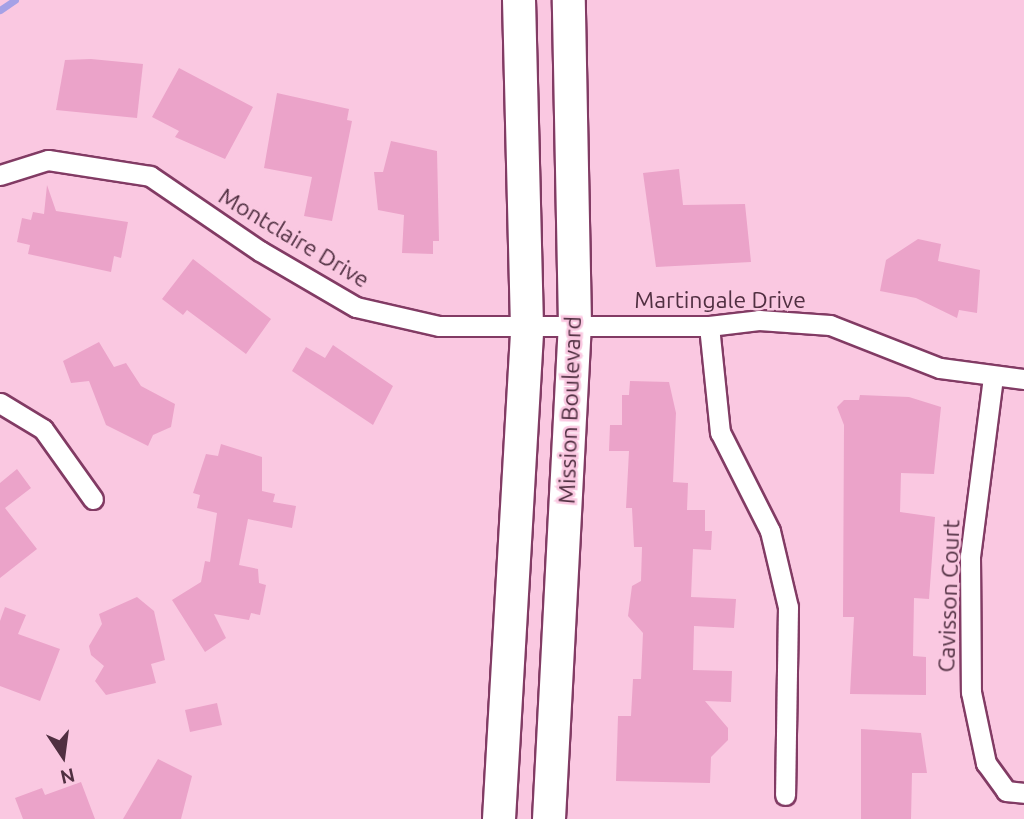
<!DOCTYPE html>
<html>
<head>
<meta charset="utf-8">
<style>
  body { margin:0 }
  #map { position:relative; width:1024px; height:819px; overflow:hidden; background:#fac8e1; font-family:Ubuntu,sans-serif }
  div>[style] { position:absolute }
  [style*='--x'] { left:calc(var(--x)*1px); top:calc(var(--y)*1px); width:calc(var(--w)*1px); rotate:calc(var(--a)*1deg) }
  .stream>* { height:7px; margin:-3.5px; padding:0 3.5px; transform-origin:3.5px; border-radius:3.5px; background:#a5a1e6 }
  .building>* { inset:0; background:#eba3c9 }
  .roads { filter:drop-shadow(2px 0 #823b64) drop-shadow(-2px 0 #823b64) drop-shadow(0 2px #823b64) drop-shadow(0 -2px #823b64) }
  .street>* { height:19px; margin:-9.5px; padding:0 9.5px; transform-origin:9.5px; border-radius:9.5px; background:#fff }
  .primary>* { height:32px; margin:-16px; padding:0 16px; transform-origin:16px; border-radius:16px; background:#fff }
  span { translate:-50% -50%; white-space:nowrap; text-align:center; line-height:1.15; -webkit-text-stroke:5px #fac8e1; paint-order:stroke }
  .street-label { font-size:23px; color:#502f41 }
  .north { position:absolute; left:28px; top:721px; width:70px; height:70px; -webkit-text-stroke:5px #fac8e1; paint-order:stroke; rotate:167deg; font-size:19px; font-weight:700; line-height:28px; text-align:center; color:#502f41 }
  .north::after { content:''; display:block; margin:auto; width:24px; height:32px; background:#502f41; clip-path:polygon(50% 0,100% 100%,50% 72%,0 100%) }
</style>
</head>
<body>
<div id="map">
  <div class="stream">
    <div style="--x:0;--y:10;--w:18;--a:-34"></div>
  </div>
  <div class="building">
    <div style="clip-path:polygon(91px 59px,143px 64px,137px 118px,56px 110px,65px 60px)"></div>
    <div style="clip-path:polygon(179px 68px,253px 107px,225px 159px,175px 137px,179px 131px,152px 117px)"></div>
    <div style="clip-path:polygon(277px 93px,349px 109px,347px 120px,352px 121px,332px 221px,304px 216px,312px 177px,264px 168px)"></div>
    <div style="clip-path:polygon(391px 141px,437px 151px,439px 241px,433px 241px,433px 254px,402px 253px,404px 215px,378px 210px,374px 172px,383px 172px)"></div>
    <div style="clip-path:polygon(679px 169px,683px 205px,745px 204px,751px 262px,656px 267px,643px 173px)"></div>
    <div style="clip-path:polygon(47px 185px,56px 211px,128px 222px,121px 258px,114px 256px,111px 272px,28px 254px,30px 245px,17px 242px,22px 218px,31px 220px,33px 212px,44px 214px)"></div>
    <div style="clip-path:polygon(918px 239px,941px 244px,938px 261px,980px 270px,977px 313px,959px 310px,957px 318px,916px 298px,880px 291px,886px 260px)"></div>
    <div style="clip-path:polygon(193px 259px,271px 319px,246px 354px,187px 310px,183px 315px,162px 299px)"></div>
    <div style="clip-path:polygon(99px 342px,114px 367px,126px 363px,141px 386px,175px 404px,171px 427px,153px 435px,148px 446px,106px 425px,89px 381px,71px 383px,63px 361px)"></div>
    <div style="clip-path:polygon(333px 345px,393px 386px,373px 425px,292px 371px,306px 347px,325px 358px)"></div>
    <div style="clip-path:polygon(630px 381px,669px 382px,676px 413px,673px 482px,688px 483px,687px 510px,705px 510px,705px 531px,712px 531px,711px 550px,693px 549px,691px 597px,736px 599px,734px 628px,694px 626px,693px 670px,732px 671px,731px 702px,705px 701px,728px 728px,728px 740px,711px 757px,710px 783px,616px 781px,618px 716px,631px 716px,633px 679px,641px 679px,643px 633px,628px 616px,632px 586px,641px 581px,642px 547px,634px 547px,632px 508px,626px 508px,629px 451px,609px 451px,610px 425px,622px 425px,622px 395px,629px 395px)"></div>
    <div style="clip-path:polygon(860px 395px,909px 397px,941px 407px,934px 474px,901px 473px,900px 512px,935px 517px,929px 599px,914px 598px,913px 656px,926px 657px,926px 695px,850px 694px,854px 617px,843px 617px,844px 425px,837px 407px,844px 400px,859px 400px)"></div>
    <div style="clip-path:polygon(221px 444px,262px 457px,262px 491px,275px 494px,273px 502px,296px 506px,292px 528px,248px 519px,239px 565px,258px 569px,259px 583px,266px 585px,260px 615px,251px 613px,249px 620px,214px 614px,226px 638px,205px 652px,172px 600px,201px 582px,205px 561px,210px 562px,217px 513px,197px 508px,200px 495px,193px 493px,206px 454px,218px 456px)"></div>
    <div style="clip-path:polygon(17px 469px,31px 488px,5px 508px,37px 549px,0 578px,0 483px)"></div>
    <div style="clip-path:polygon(137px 597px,154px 611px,165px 660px,151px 664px,156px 683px,106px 695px,95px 681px,104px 666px,91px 655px,89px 646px,102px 624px,99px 614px)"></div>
    <div style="clip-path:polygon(5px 607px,26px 615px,18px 634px,60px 649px,40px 701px,0 686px,0 621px)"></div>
    <div style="clip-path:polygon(217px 703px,222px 725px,190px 732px,185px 710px)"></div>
    <div style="clip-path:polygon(861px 729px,921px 733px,927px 773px,912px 773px,911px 819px,861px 819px)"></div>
    <div style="clip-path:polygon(158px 759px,192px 776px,181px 819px,123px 819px)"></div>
    <div style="clip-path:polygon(81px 782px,95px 819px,23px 819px,15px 798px,42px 788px,45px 795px)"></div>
  </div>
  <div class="roads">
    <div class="street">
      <div style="--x:0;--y:175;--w:50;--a:-17.4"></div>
      <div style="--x:48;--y:160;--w:103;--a:8.9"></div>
      <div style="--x:150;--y:176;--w:133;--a:34.3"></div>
      <div style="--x:260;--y:251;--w:111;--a:30.3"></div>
      <div style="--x:356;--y:307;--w:85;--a:12.9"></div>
      <div style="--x:439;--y:326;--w:270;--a:0"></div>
      <div style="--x:709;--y:326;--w:50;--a:-6.8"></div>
      <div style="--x:759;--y:320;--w:71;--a:4"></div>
      <div style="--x:830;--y:325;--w:118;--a:21.4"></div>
      <div style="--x:940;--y:368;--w:85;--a:7.5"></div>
      <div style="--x:709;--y:326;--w:107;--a:84.1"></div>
      <div style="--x:720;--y:432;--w:111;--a:63.2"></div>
      <div style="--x:770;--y:531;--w:78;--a:76.7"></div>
      <div style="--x:788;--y:607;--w:188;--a:90.9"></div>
      <div style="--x:993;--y:377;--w:180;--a:97.3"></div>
      <div style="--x:970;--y:556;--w:136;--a:89.6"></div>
      <div style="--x:971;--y:692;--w:73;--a:78.1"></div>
      <div style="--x:986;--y:763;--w:34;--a:54"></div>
      <div style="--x:1006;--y:791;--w:18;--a:6"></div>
      <div style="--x:0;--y:403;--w:50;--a:31.2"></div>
      <div style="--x:43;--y:429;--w:86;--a:54.5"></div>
    </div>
    <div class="primary">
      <div style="--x:499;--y:819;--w:493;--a:-86.7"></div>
      <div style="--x:527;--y:327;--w:327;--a:-91.4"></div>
      <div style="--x:549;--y:819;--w:495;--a:-87"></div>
      <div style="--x:575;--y:325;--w:325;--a:-91.1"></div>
    </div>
  </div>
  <div class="street-label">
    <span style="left:294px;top:238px;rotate:31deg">Montclaire Drive</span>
    <span style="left:720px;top:300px">Martingale Drive</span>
    <span style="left:570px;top:410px;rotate:-88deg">Mission Boulevard</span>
    <span style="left:949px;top:596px;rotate:-88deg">Cavisson Court</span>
  </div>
  <div class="north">N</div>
</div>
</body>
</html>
